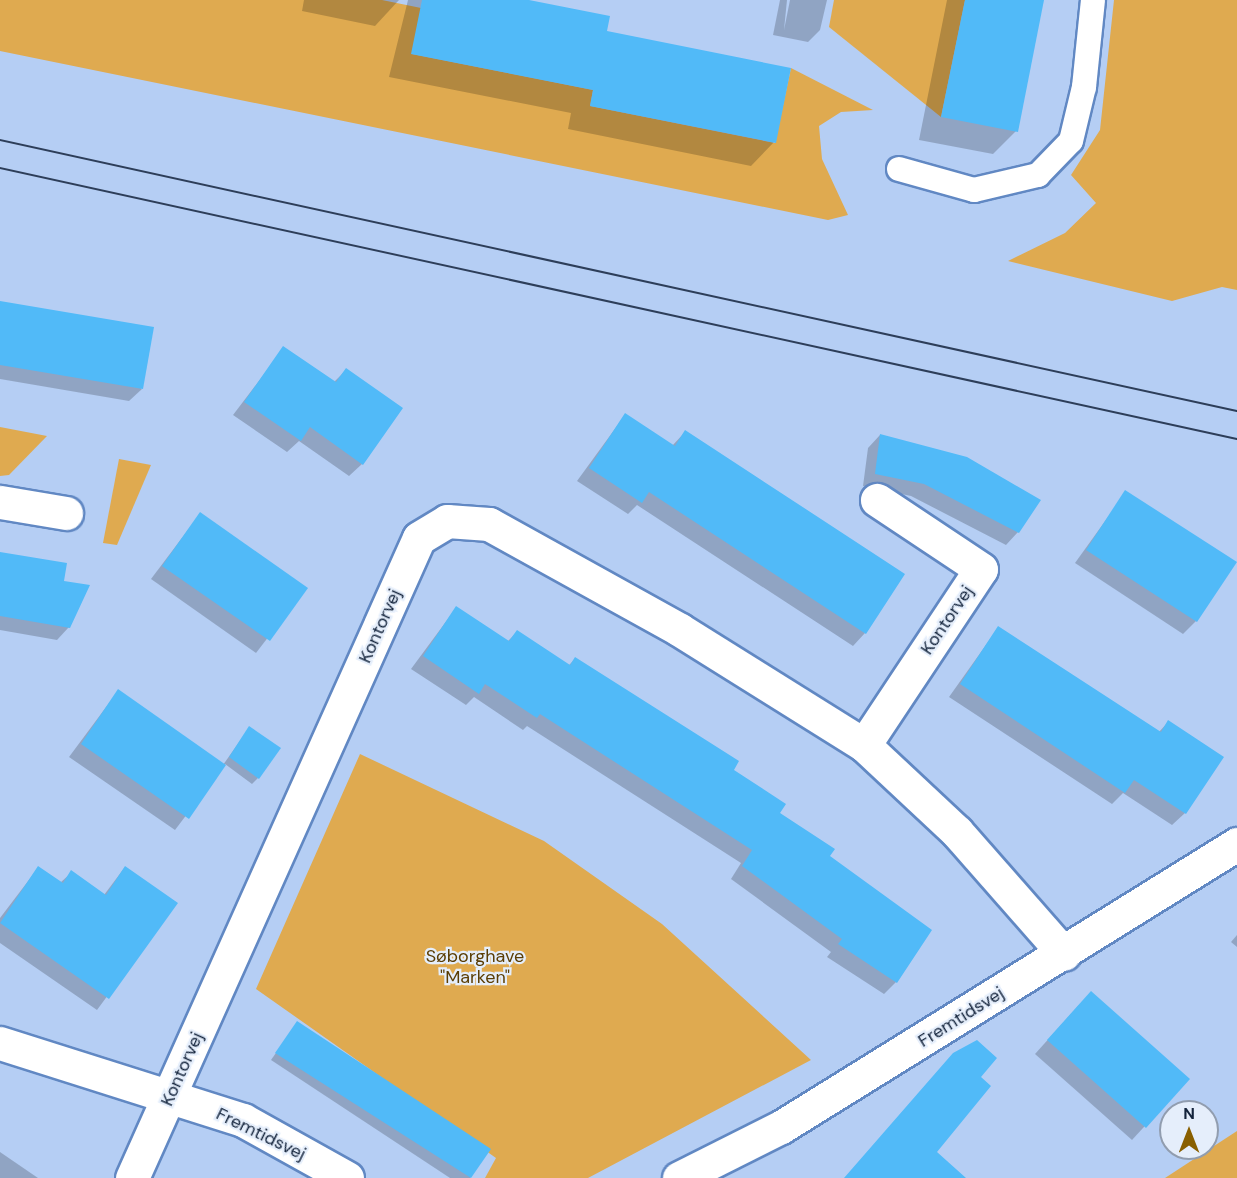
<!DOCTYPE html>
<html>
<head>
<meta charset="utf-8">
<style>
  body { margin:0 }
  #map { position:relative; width:1237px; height:1178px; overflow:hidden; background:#b5cef4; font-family:"DM Sans",sans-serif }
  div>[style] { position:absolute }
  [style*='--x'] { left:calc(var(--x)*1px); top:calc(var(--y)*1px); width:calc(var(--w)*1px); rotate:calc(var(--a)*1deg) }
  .green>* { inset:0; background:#dfaa50 }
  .shadow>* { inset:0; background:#0003 }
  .building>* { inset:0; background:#51baf8 }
  .roads { filter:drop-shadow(2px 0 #6188c3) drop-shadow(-2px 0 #6188c3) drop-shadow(0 2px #6188c3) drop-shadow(0 -2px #6188c3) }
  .lane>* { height:24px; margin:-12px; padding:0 12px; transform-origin:12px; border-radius:12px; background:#fff }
  .street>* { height:33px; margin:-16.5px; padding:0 16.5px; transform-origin:16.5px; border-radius:16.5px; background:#fff }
  .tram>* { height:1.5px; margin:-0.75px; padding:0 0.75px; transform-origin:0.75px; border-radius:0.75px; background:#2d3e59 }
  span { translate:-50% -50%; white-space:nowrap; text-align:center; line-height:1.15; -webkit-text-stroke:4.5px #e5eefb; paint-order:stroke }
  .street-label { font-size:18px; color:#14243c }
  .park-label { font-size:18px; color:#5a3d04 }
  .north { position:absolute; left:1159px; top:1100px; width:60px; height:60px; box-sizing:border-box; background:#e5eefb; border:2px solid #919daf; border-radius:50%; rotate:0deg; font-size:16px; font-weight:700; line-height:24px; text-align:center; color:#14243c }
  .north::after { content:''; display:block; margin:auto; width:21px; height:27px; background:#895f00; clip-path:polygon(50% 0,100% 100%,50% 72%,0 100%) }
</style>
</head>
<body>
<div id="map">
  <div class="green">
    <div style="clip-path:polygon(0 0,382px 0,421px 8px,412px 54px,593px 90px,590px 106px,775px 143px,791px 68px,873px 110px,841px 112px,819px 126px,822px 159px,848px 215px,828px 220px,0 51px)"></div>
    <div style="clip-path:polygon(834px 0,965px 0,941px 117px,829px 27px)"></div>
    <div style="clip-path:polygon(1114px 0,1237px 0,1237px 290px,1222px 287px,1172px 301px,1008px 261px,1065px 233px,1096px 203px,1071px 175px,1100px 130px)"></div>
    <div style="clip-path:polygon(0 427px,47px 436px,9px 475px,0 476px)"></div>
    <div style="clip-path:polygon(119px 459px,151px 465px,117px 545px,103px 543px)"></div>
    <div style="clip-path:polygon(360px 754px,544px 841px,662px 924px,811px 1060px,588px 1178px,485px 1178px,496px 1158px,256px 989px)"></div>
    <div style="clip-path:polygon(1237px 1131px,1237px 1178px,1165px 1178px)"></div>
  </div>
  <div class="shadow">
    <div style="clip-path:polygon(304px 0,399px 0,375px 26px,302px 11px)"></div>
    <div style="clip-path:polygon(408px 0,522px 0,606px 33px,774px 142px,751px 166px,568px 129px,571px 113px,389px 77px)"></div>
    <div style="clip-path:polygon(780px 0,787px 0,784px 30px,790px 0,827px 0,820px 30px,808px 42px,773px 35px)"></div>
    <div style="clip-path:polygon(947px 0,1043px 0,1016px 131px,993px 154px,919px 140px)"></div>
    <div style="clip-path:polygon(0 302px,142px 389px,129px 401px,0 379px)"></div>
    <div style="clip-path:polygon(284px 348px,334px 382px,346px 370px,362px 464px,349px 476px,299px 441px,287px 452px,233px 415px)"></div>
    <div style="clip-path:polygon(625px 415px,672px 446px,685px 432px,865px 633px,853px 646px,637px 505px,628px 514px,577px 481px)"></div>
    <div style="clip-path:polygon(880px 435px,1018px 532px,1006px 545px,911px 496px,863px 486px,868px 448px)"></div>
    <div style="clip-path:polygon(1126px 492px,1196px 621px,1183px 634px,1075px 563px)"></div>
    <div style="clip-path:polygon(200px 514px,306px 588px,256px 653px,151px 579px)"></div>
    <div style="clip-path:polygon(0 554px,69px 627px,57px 640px,0 630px)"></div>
    <div style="clip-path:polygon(456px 608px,507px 642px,517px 632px,568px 666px,575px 659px,732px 770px,828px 857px,896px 982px,884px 994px,827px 957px,831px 952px,731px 879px,741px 863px,527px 726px,523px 730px,474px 697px,466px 705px,411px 669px)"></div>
    <div style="clip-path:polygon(998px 628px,1159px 732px,1168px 722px,1185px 813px,1172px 825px,1123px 793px,1112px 804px,949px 697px)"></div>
    <div style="clip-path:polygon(118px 691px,223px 765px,249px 728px,258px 778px,252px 784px,225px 764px,175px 830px,69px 757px)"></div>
    <div style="clip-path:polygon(125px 867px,176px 903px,97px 1010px,0 943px,0 918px,38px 868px,60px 883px,72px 872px,104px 895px)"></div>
    <div style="clip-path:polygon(1237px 935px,1237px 947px,1231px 942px)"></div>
    <div style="clip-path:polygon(1079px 1005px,1188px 1079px,1132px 1140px,1035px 1054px)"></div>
    <div style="clip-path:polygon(297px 1023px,489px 1149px,470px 1178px,450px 1178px,271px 1060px)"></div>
    <div style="clip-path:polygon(0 1152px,38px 1178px,0 1178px)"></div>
  </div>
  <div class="building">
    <div style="clip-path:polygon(422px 0,529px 0,610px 16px,607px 31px,791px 68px,776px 143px,590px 106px,593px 90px,411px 54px)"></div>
    <div style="clip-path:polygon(965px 0,1044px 0,1018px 132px,941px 117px)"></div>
    <div style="clip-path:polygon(0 301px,154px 327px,143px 389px,0 365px)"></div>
    <div style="clip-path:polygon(283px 346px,336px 382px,346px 368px,403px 408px,363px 465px,310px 427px,301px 441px,244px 402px)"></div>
    <div style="clip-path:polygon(625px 413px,675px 446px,685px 430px,905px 574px,866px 634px,649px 492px,642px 503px,589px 468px)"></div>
    <div style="clip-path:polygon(880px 434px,967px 457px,1041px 500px,1019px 533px,924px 484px,875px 474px)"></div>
    <div style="clip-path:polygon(1125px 490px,1237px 562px,1197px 622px,1086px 550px)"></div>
    <div style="clip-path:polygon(200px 512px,308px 588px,270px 641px,162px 566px)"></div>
    <div style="clip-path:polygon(0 552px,67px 563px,64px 581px,90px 585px,70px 628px,0 616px)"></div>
    <div style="clip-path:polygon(456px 606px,509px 641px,517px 630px,570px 665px,575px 657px,739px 761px,734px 770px,786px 804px,780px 813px,835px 849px,830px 856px,932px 930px,897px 983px,838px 944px,842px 939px,742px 866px,752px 850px,540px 714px,537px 718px,485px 684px,479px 694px,423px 656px)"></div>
    <div style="clip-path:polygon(998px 626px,1161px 732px,1168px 720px,1224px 757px,1186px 814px,1134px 780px,1125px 793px,960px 684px)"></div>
    <div style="clip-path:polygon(118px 689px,226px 765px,189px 819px,81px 744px)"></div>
    <div style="clip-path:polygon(249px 726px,281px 748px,259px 779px,229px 757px)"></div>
    <div style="clip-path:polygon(38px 866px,63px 883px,71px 870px,106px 895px,125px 866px,178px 903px,109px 999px,0 923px)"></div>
    <div style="clip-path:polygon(1091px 991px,1190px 1079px,1146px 1128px,1047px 1040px)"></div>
    <div style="clip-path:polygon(297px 1021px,491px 1149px,471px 1178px,275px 1053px)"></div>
    <div style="clip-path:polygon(977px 1040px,997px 1058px,981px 1077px,991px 1086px,937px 1152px,966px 1178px,844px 1178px,953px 1053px)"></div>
  </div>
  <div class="roads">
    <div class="lane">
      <div style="--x:899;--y:169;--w:78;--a:15.6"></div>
      <div style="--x:974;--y:190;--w:66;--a:-13.2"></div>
      <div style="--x:1038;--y:175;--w:47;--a:-45.9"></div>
      <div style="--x:1071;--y:141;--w:56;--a:-76.5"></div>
      <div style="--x:1084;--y:87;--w:87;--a:-84.1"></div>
    </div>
    <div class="street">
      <div style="--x:0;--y:502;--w:67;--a:9.5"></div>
      <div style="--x:864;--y:745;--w:211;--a:-56.4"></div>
      <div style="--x:981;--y:569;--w:125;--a:-146.4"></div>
      <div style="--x:0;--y:1043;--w:255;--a:17.6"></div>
      <div style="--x:243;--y:1120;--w:119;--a:29.1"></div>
      <div style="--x:132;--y:1178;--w:701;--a:-65.85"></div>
      <div style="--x:419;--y:538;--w:33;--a:-31"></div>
      <div style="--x:447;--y:521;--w:42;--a:4.1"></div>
      <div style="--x:489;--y:524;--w:218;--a:29"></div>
      <div style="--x:680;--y:630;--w:217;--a:32"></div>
      <div style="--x:864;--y:745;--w:127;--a:43.1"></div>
      <div style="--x:957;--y:832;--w:162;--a:48.7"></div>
      <div style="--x:679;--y:1178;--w:114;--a:-26.6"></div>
      <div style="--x:781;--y:1127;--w:537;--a:-31.82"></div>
    </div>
  </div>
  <div class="tram">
    <div style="--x:0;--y:140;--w:1266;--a:12.36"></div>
    <div style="--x:0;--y:168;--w:1266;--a:12.36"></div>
  </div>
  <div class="street-label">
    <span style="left:947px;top:620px;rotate:-56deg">Kontorvej</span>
    <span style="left:380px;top:626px;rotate:-66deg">Kontorvej</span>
    <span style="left:961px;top:1017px;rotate:-32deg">Fremtidsvej</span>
    <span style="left:182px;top:1069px;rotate:-66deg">Kontorvej</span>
    <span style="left:261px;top:1134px;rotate:26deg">Fremtidsvej</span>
  </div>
  <div class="park-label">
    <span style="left:475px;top:967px">Søborghave<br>"Marken"</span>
  </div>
  <div class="north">N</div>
</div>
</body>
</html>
